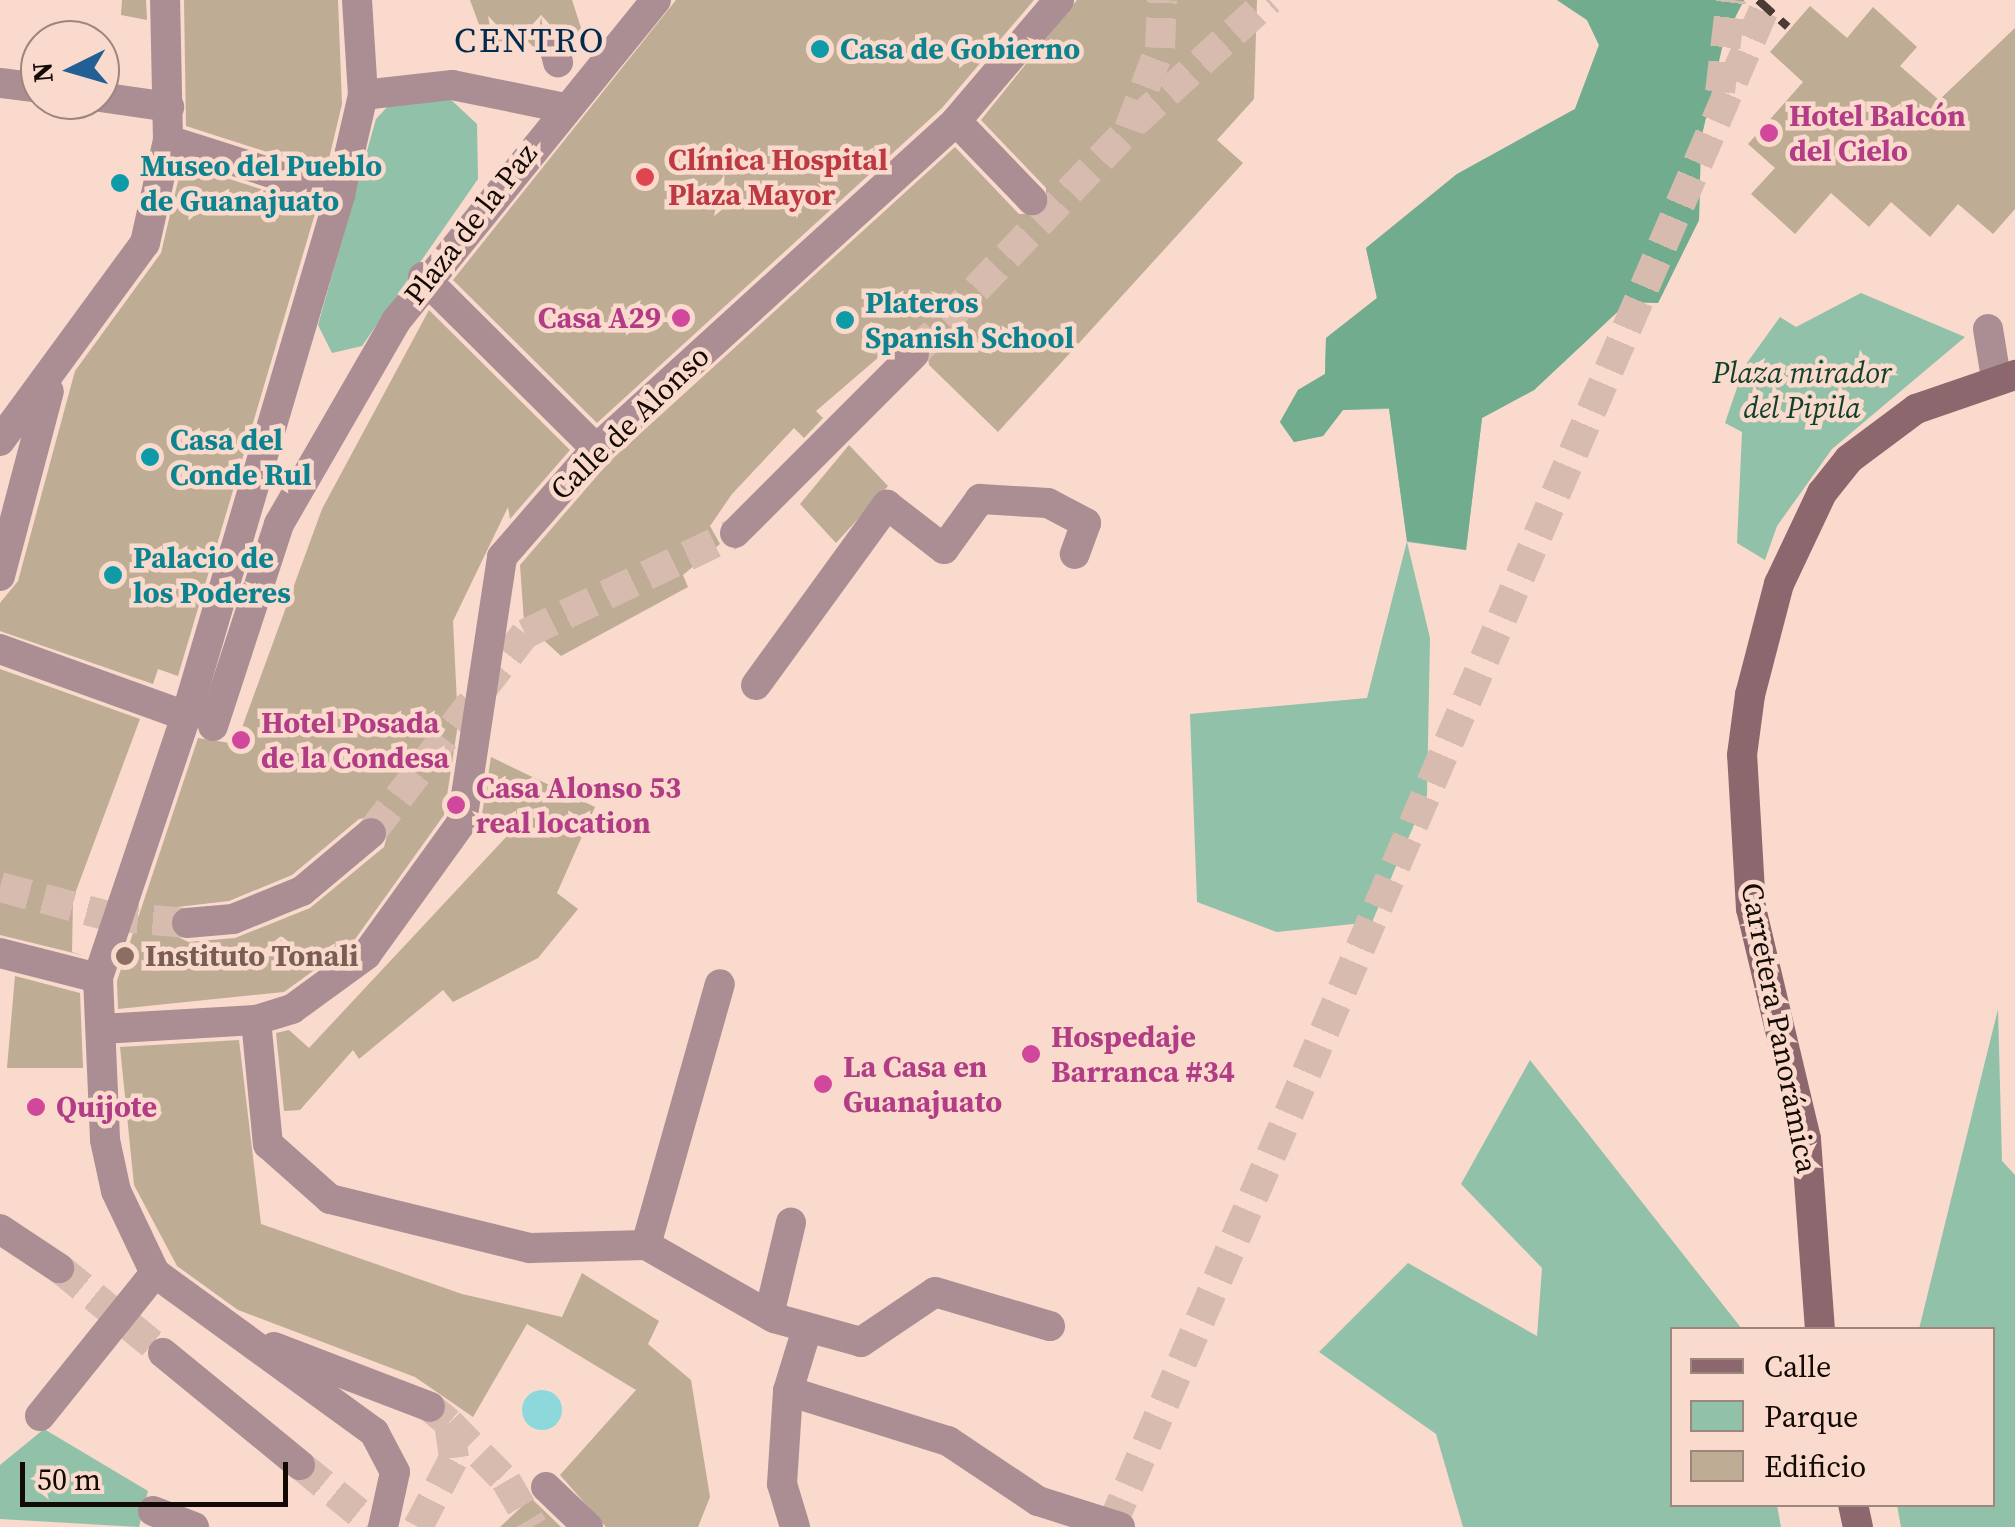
<!DOCTYPE html>
<html>
<head>
<meta charset="utf-8">
<style>
  body { margin:0 }
  #map { position:relative; width:2015px; height:1527px; overflow:hidden; background:#f9dacc; font-family:"Source Serif 4",serif }
  div>[style] { position:absolute }
  [style*='--x'] { left:calc(var(--x)*1px); top:calc(var(--y)*1px); width:calc(var(--w)*1px); rotate:calc(var(--a)*1deg) }
  .green>* { inset:0; background:#92c1a9 }
  .forest>* { inset:0; background:#72ac8f }
  .water>* { inset:0; background:#8dd8da }
  .round { border-radius:50% }
  .building>* { inset:0; background:#beac94 }
  .street-tunnel>* { height:30px; margin-top:-15px; transform-origin:0; background:repeating-linear-gradient(90deg,#d6bbae 0 30px,transparent 0 45px) }
  .street>* { height:30px; margin:-15px; padding:0 15px; transform-origin:15px; border-radius:15px; background:#aa8e93 }
  .secondary>* { height:30px; margin:-15px; padding:0 15px; transform-origin:15px; border-radius:15px; background:#8d676e }
  .rail>* { height:8px; margin-top:-4px; transform-origin:0; background:repeating-linear-gradient(90deg,#4a3b34 0 20px,transparent 0 30px) }
  .dots>* { width:28px; height:28px; translate:-50% -50%; box-sizing:border-box; border:5px solid #f9dacc; border-radius:50% }
  span { translate:-50% -50%; white-space:nowrap; text-align:center; line-height:1.15; -webkit-text-stroke:9px #f9dacc; paint-order:stroke }
  .culture-label { font-size:30px; color:#0d838f; font-weight:700 }
  .left { translate:0 -50%; text-align:left }
  .hotel-label { font-size:30px; color:#b23c85; font-weight:700 }
  .right { translate:-100% -50%; text-align:right }
  .health-label { font-size:30px; color:#be3a42; font-weight:700 }
  .street-label { font-size:30px; color:#130905 }
  .park-label { font-size:30px; color:#11412d; font-style:italic }
  .education-label { font-size:30px; color:#785e54; font-weight:700 }
  .quarter-label { font-size:35px; color:#002b4f; letter-spacing:2.5px }
  .legend { position:absolute; left:1670px; top:1327px; width:325px; height:180px; box-sizing:border-box; background:#f9dacc; border:2px solid #9d867c; margin:0; padding:12px 18px; list-style:none; font-size:30px; color:#130905 }
  .legend li { display:flex; align-items:center; gap:20px; height:50px }
  .legend b { width:50px; border:2px solid #9d867c }
  .north { position:absolute; left:20px; top:20px; width:100px; height:100px; box-sizing:border-box; background:#f9dacc; border:2px solid #9d867c; border-radius:50%; rotate:265deg; font-size:28px; font-weight:700; line-height:40px; text-align:center; color:#130905 }
  .north::after { content:''; display:block; margin:auto; width:35px; height:45px; background:#215f95; clip-path:polygon(50% 0,100% 100%,50% 72%,0 100%) }
  .scale { position:absolute; left:20px; top:1462px; width:268px; height:45px; box-sizing:border-box; border:5px solid #130905; border-top:0; padding-left:12px; font-size:30px; line-height:35px; white-space:nowrap; color:#130905; -webkit-text-stroke:8px #f9dacc; paint-order:stroke }
</style>
</head>
<body>
<div id="map">
  <div class="green">
    <div style="clip-path:polygon(1557px 0,1744px 0,1724px 39px,1701px 139px,1699px 220px,1658px 303px,1628px 302px,1534px 390px,1482px 418px,1466px 550px,1407px 542px,1430px 638px,1427px 795px,1372px 922px,1277px 932px,1197px 902px,1190px 714px,1367px 698px,1407px 541px,1389px 409px,1343px 410px,1323px 436px,1294px 442px,1280px 422px,1298px 390px,1325px 374px,1326px 338px,1377px 298px,1366px 248px,1457px 174px,1575px 109px,1599px 45px,1587px 20px)"></div>
    <div style="clip-path:polygon(448px 97px,477px 124px,478px 179px,362px 346px,332px 353px,318px 325px,376px 119px,390px 104px)"></div>
    <div style="clip-path:polygon(1861px 293px,1965px 337px,1832px 449px,1777px 526px,1765px 560px,1737px 543px,1742px 432px,1725px 423px,1744px 367px,1780px 317px,1796px 327px)"></div>
    <div style="clip-path:polygon(1998px 1009px,2002px 1161px,2015px 1175px,2015px 1527px,1901px 1527px,1897px 1505px,1992px 1504px,1992px 1330px,1919px 1329px)"></div>
    <div style="clip-path:polygon(1530px 1060px,1742px 1329px,1672px 1330px,1672px 1504px,1777px 1505px,1781px 1527px,1463px 1527px,1436px 1434px,1319px 1352px,1408px 1263px,1537px 1336px,1542px 1268px,1461px 1184px)"></div>
    <div style="clip-path:polygon(44px 1429px,148px 1491px,139px 1527px,0 1519px,0 1465px)"></div>
  </div>
  <div class="forest">
    <div style="clip-path:polygon(1557px 0,1744px 0,1724px 39px,1701px 139px,1699px 220px,1658px 303px,1628px 302px,1534px 390px,1482px 418px,1466px 550px,1407px 541px,1389px 408px,1343px 410px,1323px 436px,1294px 442px,1280px 422px,1298px 390px,1325px 374px,1326px 338px,1377px 298px,1366px 248px,1457px 174px,1575px 109px,1599px 45px,1587px 20px)"></div>
  </div>
  <div class="water">
    <div class="round" style="left:522px;top:1390px;width:40px;height:40px"></div>
  </div>
  <div class="building">
    <div style="clip-path:polygon(122px 0,146px 0,147px 20px,121px 15px)"></div>
    <div style="clip-path:polygon(184px 0,338px 0,342px 104px,326px 171px,186px 126px)"></div>
    <div style="clip-path:polygon(470px 0,572px 0,582px 31px,570px 35px,549px 24px,535px 49px,523px 36px,488px 49px)"></div>
    <div style="clip-path:polygon(676px 0,1034px 0,942px 108px,597px 423px,453px 280px)"></div>
    <div style="clip-path:polygon(1077px 0,1257px 0,1254px 99px,1217px 140px,1243px 163px,998px 432px,929px 365px,926px 340px,901px 338px,816px 411px,823px 418px,804px 438px,794px 428px,732px 494px,710px 526px,720px 544px,683px 575px,688px 587px,561px 656px,524px 622px,520px 565px,609px 462px,955px 147px,1019px 214px,1046px 213px,1046px 188px,981px 120px)"></div>
    <div style="clip-path:polygon(1810px 6px,1847px 38px,1873px 7px,1917px 47px,1900px 66px,1939px 100px,2015px 28px,2015px 209px,1993px 234px,1958px 204px,1930px 237px,1891px 202px,1869px 227px,1831px 193px,1795px 234px,1751px 194px,1775px 168px,1748px 144px,1803px 82px,1770px 52px)"></div>
    <div style="clip-path:polygon(182px 164px,317px 207px,178px 676px,158px 669px,153px 684px,0 631px,0 603px,18px 581px,75px 371px,161px 253px)"></div>
    <div style="clip-path:polygon(evenodd,429px 310px,570px 450px,510px 519px,508px 507px,453px 621px,458px 724px,444px 815px,353px 942px,284px 992px,118px 1009px,117px 981px,198px 738px,236px 744px,322px 509px,429px 310px,378px 816px,389px 829px,384px 847px,310px 908px,235px 938px,188px 942px,171px 933px,177px 907px,229px 901px,292px 875px,359px 819px,378px 816px)"></div>
    <div style="clip-path:polygon(849px 445px,888px 486px,836px 543px,800px 504px)"></div>
    <div style="clip-path:polygon(0 669px,140px 719px,73px 899px,72px 952px,86px 956px,0 935px)"></div>
    <div style="clip-path:polygon(491px 757px,595px 807px,557px 893px,578px 909px,538px 958px,453px 1002px,443px 990px,359px 1059px,353px 1050px,300px 1110px,284px 1111px,276px 1033px,289px 1030px,309px 1048px,508px 835px,481px 821px)"></div>
    <div style="clip-path:polygon(15px 976px,80px 993px,83px 1068px,7px 1068px)"></div>
    <div style="clip-path:polygon(239px 1040px,261px 1224px,462px 1294px,562px 1317px,582px 1273px,659px 1321px,648px 1344px,691px 1380px,710px 1497px,698px 1527px,606px 1527px,560px 1475px,636px 1390px,527px 1324px,473px 1417px,415px 1377px,238px 1310px,177px 1266px,134px 1185px,120px 1047px)"></div>
    <div style="clip-path:polygon(531px 1498px,561px 1527px,500px 1527px)"></div>
  </div>
  <div class="street-tunnel">
    <div style="--x:1720;--y:92;--w:93;--a:-83.2"></div>
    <div style="--x:1134;--y:123;--w:183;--a:-42.3"></div>
    <div style="--x:914;--y:354;--w:311;--a:-46.3"></div>
    <div style="--x:1129;--y:129;--w:87;--a:-69.1"></div>
    <div style="--x:1160;--y:48;--w:48;--a:-87.6"></div>
    <div style="--x:371;--y:833;--w:252;--a:-52.3"></div>
    <div style="--x:525;--y:634;--w:233;--a:-25.7"></div>
    <div style="--x:0;--y:887;--w:112;--a:15"></div>
    <div style="--x:108;--y:916;--w:79;--a:5.1"></div>
    <div style="--x:59;--y:1268;--w:134;--a:39.3"></div>
    <div style="--x:449;--y:1423;--w:81;--a:45.5"></div>
    <div style="--x:506;--y:1481;--w:53;--a:59.6"></div>
    <div style="--x:300;--y:1465;--w:98;--a:39.2"></div>
    <div style="--x:418;--y:1527;--w:78;--a:-62.4"></div>
    <div style="--x:454;--y:1458;--w:35;--a:-98"></div>
    <div style="--x:449;--y:1423;--w:25;--a:-140"></div>
    <div style="--x:1111;--y:1527;--w:1662;--a:-66.72"></div>
  </div>
  <div class="street">
    <div style="--x:357;--y:0;--w:95;--a:86.4"></div>
    <div style="--x:363;--y:95;--w:103;--a:103"></div>
    <div style="--x:340;--y:195;--w:543;--a:106.47"></div>
    <div style="--x:186;--y:716;--w:276;--a:108.6"></div>
    <div style="--x:98;--y:978;--w:162;--a:87.5"></div>
    <div style="--x:105;--y:1140;--w:52;--a:77.8"></div>
    <div style="--x:116;--y:1191;--w:91;--a:64.6"></div>
    <div style="--x:155;--y:1273;--w:271;--a:36"></div>
    <div style="--x:374;--y:1432;--w:45;--a:62.3"></div>
    <div style="--x:395;--y:1472;--w:56;--a:102.3"></div>
    <div style="--x:553;--y:42;--w:21;--a:76"></div>
    <div style="--x:0;--y:83;--w:40;--a:7.1"></div>
    <div style="--x:363;--y:95;--w:90;--a:-6.4"></div>
    <div style="--x:452;--y:85;--w:115;--a:11.5"></div>
    <div style="--x:100;--y:97;--w:70;--a:8.2"></div>
    <div style="--x:956;--y:121;--w:110;--a:46.1"></div>
    <div style="--x:168;--y:140;--w:181;--a:17.7"></div>
    <div style="--x:423;--y:277;--w:244;--a:44.8"></div>
    <div style="--x:1988;--y:329;--w:50;--a:80.7"></div>
    <div style="--x:0;--y:441;--w:245;--a:-53.8"></div>
    <div style="--x:145;--y:243;--w:106;--a:-77.4"></div>
    <div style="--x:168;--y:140;--w:140;--a:-91.2"></div>
    <div style="--x:735;--y:533;--w:253;--a:-45"></div>
    <div style="--x:0;--y:576;--w:191;--a:-75.2"></div>
    <div style="--x:0;--y:649;--w:198;--a:19.8"></div>
    <div style="--x:756;--y:685;--w:223;--a:-54"></div>
    <div style="--x:887;--y:505;--w:72;--a:37.7"></div>
    <div style="--x:944;--y:549;--w:62;--a:-54.2"></div>
    <div style="--x:980;--y:499;--w:68;--a:3.4"></div>
    <div style="--x:1048;--y:503;--w:43;--a:27.8"></div>
    <div style="--x:1086;--y:523;--w:33;--a:110"></div>
    <div style="--x:213;--y:726;--w:213;--a:-71.9"></div>
    <div style="--x:279;--y:524;--w:234;--a:-60"></div>
    <div style="--x:396;--y:321;--w:413;--a:-51"></div>
    <div style="--x:187;--y:923;--w:46;--a:-5"></div>
    <div style="--x:233;--y:919;--w:74;--a:-22.1"></div>
    <div style="--x:302;--y:891;--w:90;--a:-40"></div>
    <div style="--x:0;--y:953;--w:101;--a:14.3"></div>
    <div style="--x:256;--y:1020;--w:125;--a:84.5"></div>
    <div style="--x:268;--y:1144;--w:83;--a:41.6"></div>
    <div style="--x:330;--y:1199;--w:206;--a:13.8"></div>
    <div style="--x:530;--y:1248;--w:116;--a:-1.5"></div>
    <div style="--x:646;--y:1245;--w:147;--a:29.7"></div>
    <div style="--x:774;--y:1318;--w:90;--a:15.4"></div>
    <div style="--x:861;--y:1342;--w:89;--a:-34"></div>
    <div style="--x:935;--y:1292;--w:120;--a:16.5"></div>
    <div style="--x:101;--y:1029;--w:155;--a:-3.3"></div>
    <div style="--x:256;--y:1020;--w:38;--a:-17"></div>
    <div style="--x:292;--y:1009;--w:92;--a:-36.1"></div>
    <div style="--x:366;--y:955;--w:164;--a:-54.2"></div>
    <div style="--x:462;--y:822;--w:268;--a:-81.4"></div>
    <div style="--x:502;--y:557;--w:143;--a:-49"></div>
    <div style="--x:596;--y:449;--w:487;--a:-42.3"></div>
    <div style="--x:956;--y:121;--w:159;--a:-49.6"></div>
    <div style="--x:0;--y:1229;--w:71;--a:33.5"></div>
    <div style="--x:646;--y:1245;--w:271;--a:-74.2"></div>
    <div style="--x:769;--y:1315;--w:95;--a:-76.6"></div>
    <div style="--x:274;--y:1347;--w:167;--a:21"></div>
    <div style="--x:163;--y:1353;--w:177;--a:39.3"></div>
    <div style="--x:788;--y:1391;--w:168;--a:17.4"></div>
    <div style="--x:948;--y:1441;--w:108;--a:33.7"></div>
    <div style="--x:1038;--y:1501;--w:86;--a:17.6"></div>
    <div style="--x:40;--y:1416;--w:184;--a:-51.2"></div>
    <div style="--x:546;--y:1487;--w:58;--a:43.6"></div>
    <div style="--x:153;--y:1511;--w:44;--a:21.3"></div>
    <div style="--x:795;--y:1527;--w:45;--a:-106.8"></div>
    <div style="--x:782;--y:1484;--w:93;--a:-86.3"></div>
    <div style="--x:788;--y:1391;--w:62;--a:-73"></div>
  </div>
  <div class="secondary">
    <div style="--x:1820;--y:1330;--w:192;--a:-94.2"></div>
    <div style="--x:1806;--y:1139;--w:236;--a:-103.4"></div>
    <div style="--x:1751;--y:909;--w:154;--a:-93.3"></div>
    <div style="--x:1742;--y:755;--w:61;--a:-82.4"></div>
    <div style="--x:1750;--y:695;--w:115;--a:-75.4"></div>
    <div style="--x:1779;--y:584;--w:101;--a:-64.7"></div>
    <div style="--x:1822;--y:493;--w:43;--a:-51.5"></div>
    <div style="--x:1849;--y:459;--w:84;--a:-36.7"></div>
    <div style="--x:1916;--y:409;--w:105;--a:-19"></div>
    <div style="--x:1853;--y:1504;--w:24;--a:78"></div>
  </div>
  <div class="rail">
    <div style="--x:1758;--y:0;--w:40;--a:42"></div>
  </div>
  <div class="dots">
    <div style="left:820px;top:49px;background:#0f9aa8"></div>
    <div style="left:1769px;top:133px;background:#d1479c"></div>
    <div style="left:645px;top:177px;background:#e0444e"></div>
    <div style="left:120px;top:183px;background:#0f9aa8"></div>
    <div style="left:681px;top:318px;background:#d1479c"></div>
    <div style="left:845px;top:320px;background:#0f9aa8"></div>
    <div style="left:150px;top:457px;background:#0f9aa8"></div>
    <div style="left:113px;top:575px;background:#0f9aa8"></div>
    <div style="left:241px;top:740px;background:#d1479c"></div>
    <div style="left:456px;top:805px;background:#d1479c"></div>
    <div style="left:125px;top:956px;background:#8d6e63"></div>
    <div style="left:1031px;top:1054px;background:#d1479c"></div>
    <div style="left:823px;top:1084px;background:#d1479c"></div>
    <div style="left:36px;top:1107px;background:#d1479c"></div>
  </div>
  <div class="culture-label">
    <span class="left" style="left:840px;top:49px">Casa de Gobierno</span>
    <span class="left" style="left:140px;top:183px">Museo del Pueblo<br>de Guanajuato</span>
    <span class="left" style="left:865px;top:320px">Plateros<br>Spanish School</span>
    <span class="left" style="left:170px;top:457px">Casa del<br>Conde Rul</span>
    <span class="left" style="left:133px;top:575px">Palacio de<br>los Poderes</span>
  </div>
  <div class="hotel-label">
    <span class="left" style="left:1789px;top:133px">Hotel Balcón<br>del Cielo</span>
    <span class="right" style="left:661px;top:318px">Casa A29</span>
    <span class="left" style="left:261px;top:740px">Hotel Posada<br>de la Condesa</span>
    <span class="left" style="left:476px;top:805px">Casa Alonso 53<br>real location</span>
    <span class="left" style="left:1051px;top:1054px">Hospedaje<br>Barranca #34</span>
    <span class="left" style="left:843px;top:1084px">La Casa en<br>Guanajuato</span>
    <span class="left" style="left:56px;top:1107px">Quijote</span>
  </div>
  <div class="health-label">
    <span class="left" style="left:668px;top:177px">Clínica Hospital<br>Plaza Mayor</span>
  </div>
  <div class="street-label">
    <span style="left:471px;top:224px;rotate:-52deg">Plaza de la Paz</span>
    <span style="left:630px;top:423px;rotate:-44deg">Calle de Alonso</span>
    <span style="left:1779px;top:1028px;rotate:79deg">Carretera Panorámica</span>
  </div>
  <div class="park-label">
    <span style="left:1802px;top:390px">Plaza mirador<br>del Pipila</span>
  </div>
  <div class="education-label">
    <span class="left" style="left:145px;top:956px">Instituto Tonali</span>
  </div>
  <div class="quarter-label">
    <span style="left:530px;top:40px">CENTRO</span>
  </div>
  <ul class="legend">
  <li><b style="height:12px;background:#8d676e"></b>Calle</li>
  <li><b style="height:28px;background:#92c1a9"></b>Parque</li>
  <li><b style="height:28px;background:#beac94"></b>Edificio</li>
  </ul>
  <div class="north">N</div>
  <div class="scale">50 m</div>
</div>
</body>
</html>
